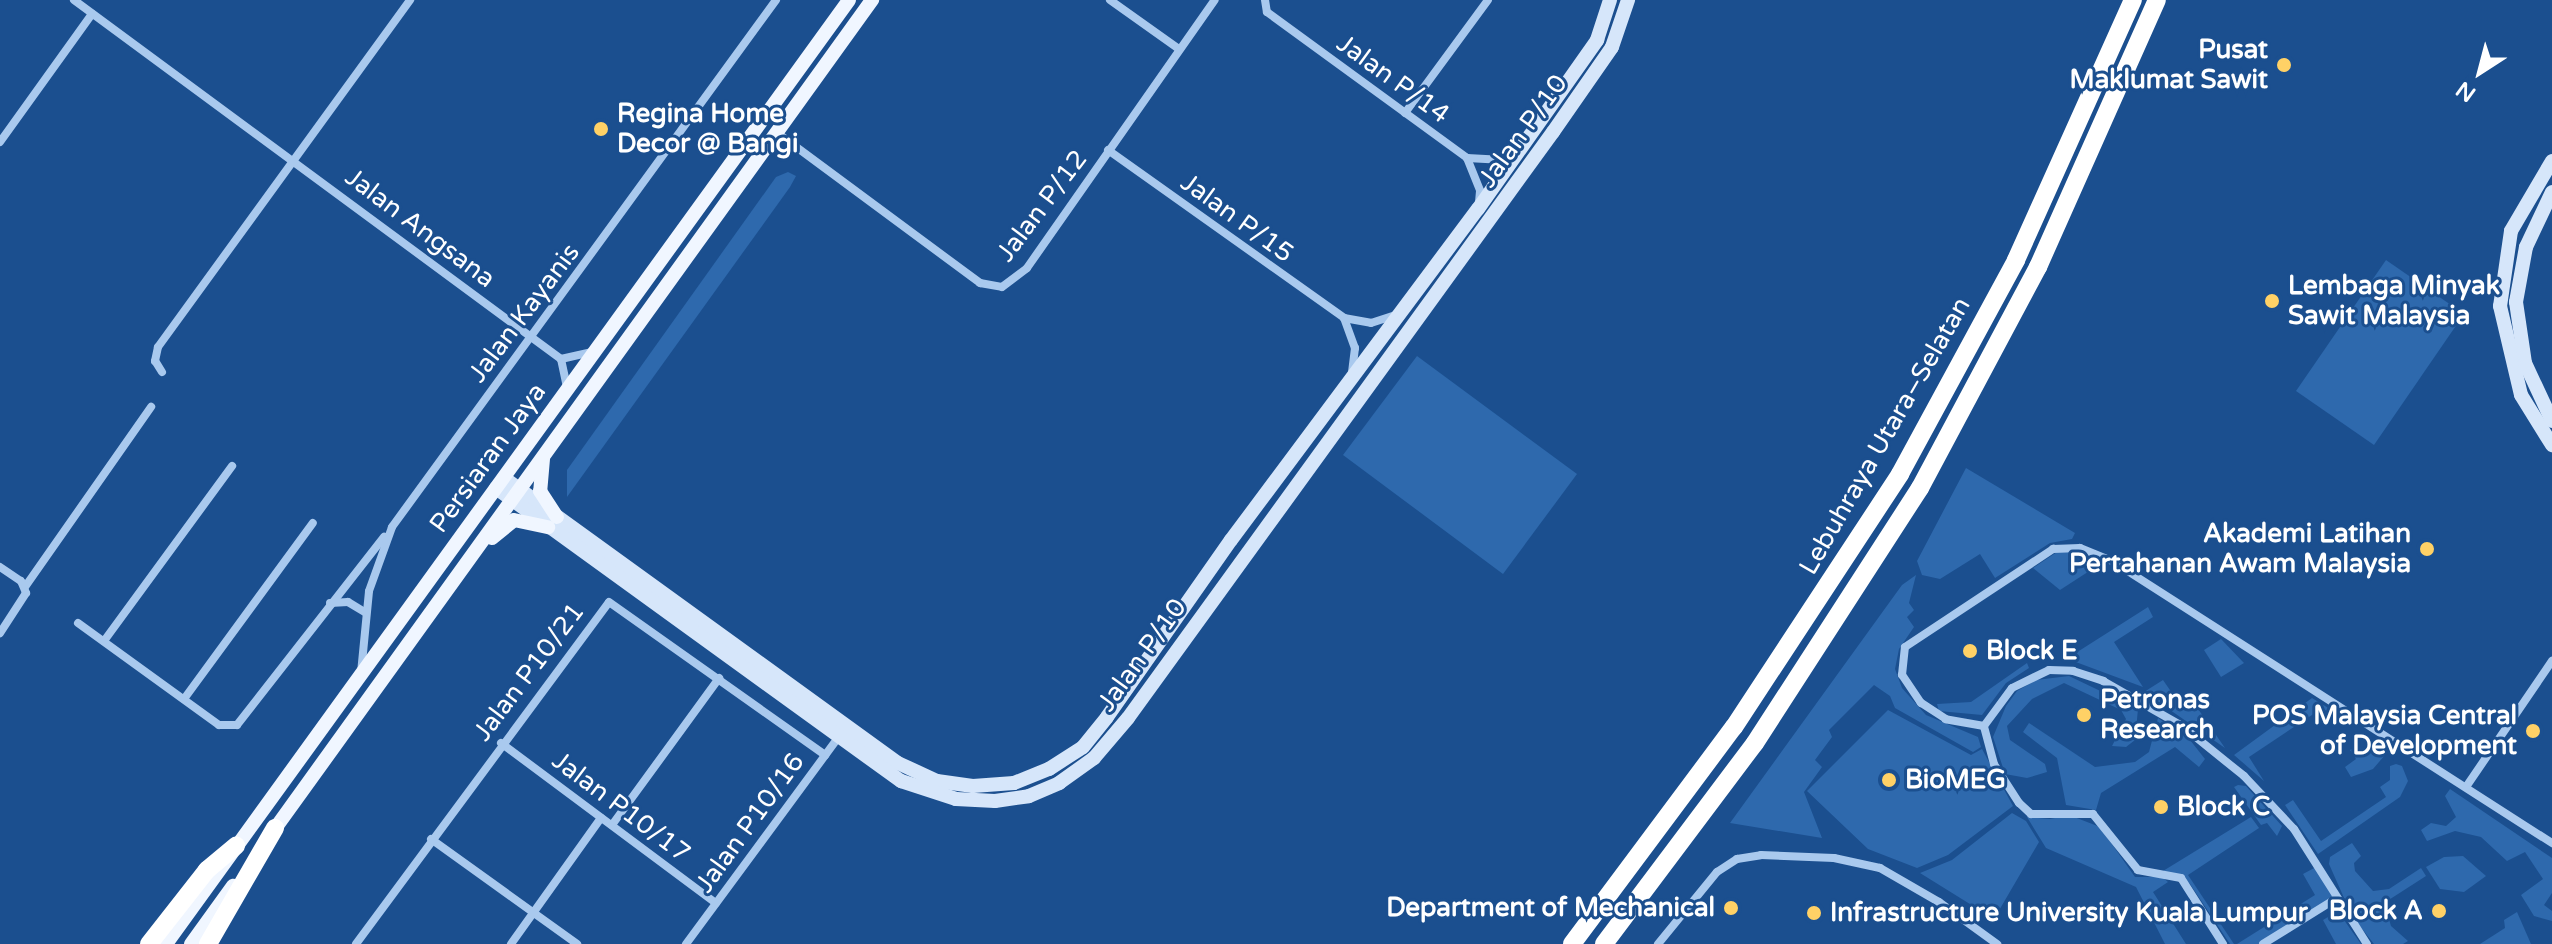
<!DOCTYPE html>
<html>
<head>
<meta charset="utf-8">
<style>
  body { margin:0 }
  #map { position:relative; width:2552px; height:944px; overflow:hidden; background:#1b4f8f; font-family:"Varela Round",sans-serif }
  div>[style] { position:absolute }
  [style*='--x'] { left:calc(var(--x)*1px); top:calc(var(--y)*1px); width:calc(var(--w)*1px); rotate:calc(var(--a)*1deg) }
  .green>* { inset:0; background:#2e69ad }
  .street>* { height:8px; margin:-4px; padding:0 4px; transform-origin:4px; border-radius:4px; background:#a9c9ee }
  .secondary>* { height:14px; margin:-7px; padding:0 7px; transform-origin:7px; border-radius:7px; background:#d6e6fa }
  .primary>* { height:14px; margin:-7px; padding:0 7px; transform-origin:7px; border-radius:7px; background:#f0f6ff }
  .highway>* { height:18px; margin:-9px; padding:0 9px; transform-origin:9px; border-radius:9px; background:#fff }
  .dots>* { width:22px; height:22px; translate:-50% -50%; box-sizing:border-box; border:4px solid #1b4f8f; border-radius:50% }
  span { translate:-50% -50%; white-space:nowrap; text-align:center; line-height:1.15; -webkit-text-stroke:6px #1b4f8f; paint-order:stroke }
  .poi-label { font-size:26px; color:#fff; font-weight:700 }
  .right { translate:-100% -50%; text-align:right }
  .left { translate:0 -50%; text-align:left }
  .street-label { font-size:26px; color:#fff }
  .north { position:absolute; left:2440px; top:32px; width:80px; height:80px; -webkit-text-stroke:6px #1b4f8f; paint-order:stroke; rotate:216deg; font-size:22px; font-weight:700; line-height:32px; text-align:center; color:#fff }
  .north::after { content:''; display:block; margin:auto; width:28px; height:36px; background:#fff; clip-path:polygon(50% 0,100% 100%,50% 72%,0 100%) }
</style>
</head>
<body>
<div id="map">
  <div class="green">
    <div style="clip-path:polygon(788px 172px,796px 176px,790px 187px,567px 497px,567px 470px,776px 177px)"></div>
    <div style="clip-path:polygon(2386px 260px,2464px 314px,2374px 445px,2296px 391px)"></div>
    <div style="clip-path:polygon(1417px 356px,1577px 474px,1503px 574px,1343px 455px)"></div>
    <div style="clip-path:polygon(1966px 468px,2075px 533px,2072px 539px,2050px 543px,1995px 578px,1980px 554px,1940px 579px,1922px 575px,1917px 561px)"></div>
    <div style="clip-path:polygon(2073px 550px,2092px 558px,2094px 568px,2060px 590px,2033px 568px,2057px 552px)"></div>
    <div style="clip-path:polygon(1916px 575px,1909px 603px,1914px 610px,1907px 617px,1914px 627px,1899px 649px,1895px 669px,1902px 688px,1926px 715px,1978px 737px,1981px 747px,1973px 752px,1895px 708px,1890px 696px,1874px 685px,1829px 730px,1832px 737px,1815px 760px,1822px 767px,1804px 792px,1822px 838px,1730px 823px,1902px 585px)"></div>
    <div style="clip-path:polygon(2148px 607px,2153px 617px,2114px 642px,2143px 687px,2073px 661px,2071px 656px)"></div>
    <div style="clip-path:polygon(2221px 639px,2244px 663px,2221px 677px,2204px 650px)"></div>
    <div style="clip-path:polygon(2027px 663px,2029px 668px,2006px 683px,1982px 715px,1939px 711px,1937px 704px,1971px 702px)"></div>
    <div style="clip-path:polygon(2069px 676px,2138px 709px,2135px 740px,2126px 747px,2112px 746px,2126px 719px,2121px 710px,2064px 683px,2032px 699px,2007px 726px,2010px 740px,2045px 764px,2047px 772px,2027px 778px,2005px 774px,1993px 737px,2006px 706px,2017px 691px,2036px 680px)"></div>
    <div style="clip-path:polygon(2163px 680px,2181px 706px,2201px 692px,2206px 698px,2196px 706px,2225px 748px,2144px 692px)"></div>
    <div style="clip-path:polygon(2312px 698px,2338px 714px,2321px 709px,2249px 757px,2264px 781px,2234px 755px)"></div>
    <div style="clip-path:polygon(1888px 710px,1971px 755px,1982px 749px,2013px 806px,1948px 855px,1917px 868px,1868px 849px,1807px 791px)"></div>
    <div style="clip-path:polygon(2158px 718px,2190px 740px,2205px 759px,2199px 767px,2175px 747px,2101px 793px,2096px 810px,2066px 805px,2057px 758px,2023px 732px,2029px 723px,2095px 767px,2135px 762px,2149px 752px)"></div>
    <div style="clip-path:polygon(2379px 743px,2385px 755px,2373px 769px,2351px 777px,2345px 767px,2356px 759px,2350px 750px,2357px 746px,2366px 751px)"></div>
    <div style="clip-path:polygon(2396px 764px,2402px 766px,2408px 781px,2400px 797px,2318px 854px,2285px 805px,2293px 800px,2321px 841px,2386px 797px,2380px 787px,2390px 780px,2390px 766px)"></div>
    <div style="clip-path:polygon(2238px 785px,2246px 786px,2282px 826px,2277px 836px,2267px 823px,2261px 825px,2234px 787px)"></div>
    <div style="clip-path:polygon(2450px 789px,2552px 858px,2552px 893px,2544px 905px,2552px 911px,2552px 921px,2534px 916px,2521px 895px,2543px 879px,2525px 852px,2507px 861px,2481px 837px,2455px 831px,2427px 841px,2421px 830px,2431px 823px,2446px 826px,2456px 817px,2445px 796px)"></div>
    <div style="clip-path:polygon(2012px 813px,2026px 821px,2039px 842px,1994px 919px,1920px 873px,1952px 860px)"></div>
    <div style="clip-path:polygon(2069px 815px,2100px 827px,2135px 877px,2162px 877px,2168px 882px,2153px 892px,2186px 944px,2165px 944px,2136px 887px,2046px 848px,2027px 817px,2050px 819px)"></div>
    <div style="clip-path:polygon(2251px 817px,2259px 828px,2188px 875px,2234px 944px,2230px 944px,2190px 884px,2163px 871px)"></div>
    <div style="clip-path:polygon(2352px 843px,2361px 856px,2354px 863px,2355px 871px,2373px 891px,2389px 889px,2421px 868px,2426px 876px,2384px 903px,2391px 926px,2408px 941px,2403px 944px,2374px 944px,2352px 916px,2329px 864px,2330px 857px)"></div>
    <div style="clip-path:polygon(2463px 856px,2486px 876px,2464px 892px,2440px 889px,2426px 867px,2444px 857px)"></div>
    <div style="clip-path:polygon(2316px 867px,2334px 897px,2258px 944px,2237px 944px,2315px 895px,2303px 874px)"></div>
    <div style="clip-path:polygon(2338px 911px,2344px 920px,2361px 944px,2336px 944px,2323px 920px)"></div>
    <div style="clip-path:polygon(2517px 912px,2531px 944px,2480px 944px,2505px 928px,2504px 920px)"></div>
  </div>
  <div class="street">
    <div style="--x:74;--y:0;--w:605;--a:36.4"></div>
    <div style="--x:561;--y:359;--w:29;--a:78"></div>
    <div style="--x:1110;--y:0;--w:85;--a:35.4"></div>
    <div style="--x:1265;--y:0;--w:12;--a:81"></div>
    <div style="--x:1267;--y:12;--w:248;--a:36.1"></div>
    <div style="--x:1467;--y:158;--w:35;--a:68"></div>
    <div style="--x:1480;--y:191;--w:12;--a:95"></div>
    <div style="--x:1405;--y:113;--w:140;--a:-53.7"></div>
    <div style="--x:776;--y:132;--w:254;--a:36.5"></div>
    <div style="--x:980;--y:283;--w:22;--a:10"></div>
    <div style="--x:1002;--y:287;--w:31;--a:-37"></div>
    <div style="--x:1027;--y:268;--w:327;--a:-55"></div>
    <div style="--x:0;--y:142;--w:158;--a:-54.3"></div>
    <div style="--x:1108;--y:150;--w:290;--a:35.4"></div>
    <div style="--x:1344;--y:318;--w:27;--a:10"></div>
    <div style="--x:1371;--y:323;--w:25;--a:-18"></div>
    <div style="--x:1467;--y:158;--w:37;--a:3"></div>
    <div style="--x:1504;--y:160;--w:10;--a:-37"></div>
    <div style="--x:1344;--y:318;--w:32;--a:70"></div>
    <div style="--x:1355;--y:348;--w:25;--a:97"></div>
    <div style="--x:561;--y:359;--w:31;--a:-13"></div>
    <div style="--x:162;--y:372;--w:13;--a:-122"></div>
    <div style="--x:155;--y:361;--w:14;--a:-78"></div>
    <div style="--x:158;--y:347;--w:429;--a:-54"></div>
    <div style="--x:0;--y:567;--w:25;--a:34"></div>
    <div style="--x:21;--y:581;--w:13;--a:67"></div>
    <div style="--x:26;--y:593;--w:48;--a:123"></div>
    <div style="--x:25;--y:587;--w:220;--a:-55"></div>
    <div style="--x:330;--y:603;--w:18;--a:-3"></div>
    <div style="--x:348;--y:602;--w:21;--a:31"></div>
    <div style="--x:78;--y:623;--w:174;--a:35.9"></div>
    <div style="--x:219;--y:725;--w:18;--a:0"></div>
    <div style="--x:237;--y:725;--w:239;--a:-52"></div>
    <div style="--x:104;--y:641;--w:217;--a:-53.8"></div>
    <div style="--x:361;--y:673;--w:82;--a:-84.4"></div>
    <div style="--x:369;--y:591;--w:68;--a:-70.2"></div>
    <div style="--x:392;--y:527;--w:652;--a:-53.92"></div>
    <div style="--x:184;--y:699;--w:218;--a:-53.8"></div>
    <div style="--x:1984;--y:726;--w:39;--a:-170"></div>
    <div style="--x:1946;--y:719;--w:30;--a:-147"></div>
    <div style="--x:1921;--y:703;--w:34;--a:-124"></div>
    <div style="--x:1902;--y:675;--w:28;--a:-84"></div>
    <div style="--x:1905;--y:647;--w:178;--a:-33.5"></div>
    <div style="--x:2053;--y:549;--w:27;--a:-2"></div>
    <div style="--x:2080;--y:548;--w:35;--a:22"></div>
    <div style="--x:2112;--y:561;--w:523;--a:32.66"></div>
    <div style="--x:501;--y:743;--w:268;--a:36.7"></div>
    <div style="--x:2466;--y:787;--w:153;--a:-55.7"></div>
    <div style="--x:612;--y:825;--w:182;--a:-53.9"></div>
    <div style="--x:431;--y:839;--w:180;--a:35.7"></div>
    <div style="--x:356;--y:944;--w:425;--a:-53.5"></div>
    <div style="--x:609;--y:602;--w:265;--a:35.3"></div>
    <div style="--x:511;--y:944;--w:155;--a:-54.5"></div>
    <div style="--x:686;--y:944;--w:261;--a:-53.6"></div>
    <div style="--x:1658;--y:944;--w:93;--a:-50.7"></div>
    <div style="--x:1717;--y:872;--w:24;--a:-33"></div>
    <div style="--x:1737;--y:859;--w:24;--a:-9"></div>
    <div style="--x:1761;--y:855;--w:73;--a:2.4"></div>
    <div style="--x:1834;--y:858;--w:47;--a:12.3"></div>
    <div style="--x:1880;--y:868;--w:68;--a:30"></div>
    <div style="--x:1939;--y:902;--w:72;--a:35.9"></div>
    <div style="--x:2223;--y:944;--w:78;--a:-122.5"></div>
    <div style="--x:2181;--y:878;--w:44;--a:-169.5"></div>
    <div style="--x:2138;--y:870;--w:72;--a:-128.8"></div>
    <div style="--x:2093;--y:814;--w:62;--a:180"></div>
    <div style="--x:2031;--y:814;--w:16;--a:-137"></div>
    <div style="--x:2019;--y:803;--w:46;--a:-122.7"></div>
    <div style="--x:1994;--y:764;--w:39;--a:-105"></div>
    <div style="--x:1984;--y:726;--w:47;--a:-53.6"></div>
    <div style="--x:2012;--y:688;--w:41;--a:-25.9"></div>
    <div style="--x:2049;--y:670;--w:24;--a:2"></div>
    <div style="--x:2073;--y:671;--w:32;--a:18"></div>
    <div style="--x:2103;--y:681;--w:91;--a:29.7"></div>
    <div style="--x:2182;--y:726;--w:80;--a:38.9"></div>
    <div style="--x:2244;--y:776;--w:73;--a:46.7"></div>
    <div style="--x:2294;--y:829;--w:136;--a:57.6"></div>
    <div style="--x:2263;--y:944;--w:87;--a:-31.9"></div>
  </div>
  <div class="secondary">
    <div style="--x:2552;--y:161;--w:81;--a:120.4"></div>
    <div style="--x:2511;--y:231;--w:76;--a:98.3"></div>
    <div style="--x:2500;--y:306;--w:91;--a:76.7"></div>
    <div style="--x:2521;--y:395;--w:59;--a:58.2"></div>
    <div style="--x:2552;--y:192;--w:61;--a:115.3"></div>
    <div style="--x:2526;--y:247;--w:56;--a:100.3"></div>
    <div style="--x:2516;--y:302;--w:62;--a:81.6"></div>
    <div style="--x:2525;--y:363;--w:64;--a:65"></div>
    <div style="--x:504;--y:478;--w:486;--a:35.9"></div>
    <div style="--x:898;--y:763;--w:43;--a:24.8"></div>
    <div style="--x:937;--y:781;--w:36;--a:8"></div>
    <div style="--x:973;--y:786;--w:41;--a:-4.2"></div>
    <div style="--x:1014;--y:783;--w:38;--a:-22"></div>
    <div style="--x:1049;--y:769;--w:40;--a:-32.9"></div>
    <div style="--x:1083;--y:747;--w:38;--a:-51"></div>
    <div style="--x:1107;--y:717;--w:216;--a:-55"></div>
    <div style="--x:1231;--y:540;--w:413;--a:-53.3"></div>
    <div style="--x:1478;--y:209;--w:207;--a:-54.8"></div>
    <div style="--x:1597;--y:40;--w:42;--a:-72"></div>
    <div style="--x:496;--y:488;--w:500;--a:35.9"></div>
    <div style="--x:901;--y:781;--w:58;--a:18.1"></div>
    <div style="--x:956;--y:799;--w:39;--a:3"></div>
    <div style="--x:995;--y:801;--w:34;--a:-8"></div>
    <div style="--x:1029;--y:796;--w:33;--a:-23"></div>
    <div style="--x:1059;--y:783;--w:43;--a:-35.5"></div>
    <div style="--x:1094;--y:758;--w:52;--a:-49.6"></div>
    <div style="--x:1128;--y:718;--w:724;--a:-54.05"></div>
    <div style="--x:1553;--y:132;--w:103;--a:-55.2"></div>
    <div style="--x:1612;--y:47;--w:50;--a:-71.2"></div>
  </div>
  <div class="primary">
    <div style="--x:543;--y:459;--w:32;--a:95"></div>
    <div style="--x:540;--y:491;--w:31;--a:57"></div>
    <div style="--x:492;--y:538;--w:28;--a:-39"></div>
    <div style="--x:514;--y:520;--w:35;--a:12"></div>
    <div style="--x:269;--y:837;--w:1032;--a:-54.23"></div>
    <div style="--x:166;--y:944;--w:1165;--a:-54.11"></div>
    <div style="--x:191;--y:944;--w:72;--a:-54.1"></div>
  </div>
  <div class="highway">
    <div style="--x:149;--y:944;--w:94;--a:-51.9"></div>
    <div style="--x:207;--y:870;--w:38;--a:-40"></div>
    <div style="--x:208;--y:944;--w:134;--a:-60"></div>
    <div style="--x:1572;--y:944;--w:271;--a:-53.3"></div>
    <div style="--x:1734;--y:727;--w:303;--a:-56.7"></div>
    <div style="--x:1900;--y:474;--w:243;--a:-61.5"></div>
    <div style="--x:2016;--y:260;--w:285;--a:-65.8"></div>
    <div style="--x:1604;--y:944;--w:251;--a:-53.1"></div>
    <div style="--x:1755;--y:743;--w:304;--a:-57.1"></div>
    <div style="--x:1920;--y:488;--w:251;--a:-61.9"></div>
    <div style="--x:2038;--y:267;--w:292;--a:-66"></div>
  </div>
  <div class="dots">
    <div style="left:2284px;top:65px;background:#ffd166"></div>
    <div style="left:601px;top:129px;background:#ffd166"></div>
    <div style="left:2272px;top:301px;background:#ffd166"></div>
    <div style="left:2427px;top:549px;background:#ffd166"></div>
    <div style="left:1970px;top:651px;background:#ffd166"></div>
    <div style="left:2084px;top:715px;background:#ffd166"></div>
    <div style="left:2533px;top:731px;background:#ffd166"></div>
    <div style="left:1889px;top:780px;background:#ffd166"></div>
    <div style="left:2161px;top:807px;background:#ffd166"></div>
    <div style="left:1731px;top:908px;background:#ffd166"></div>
    <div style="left:2439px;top:911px;background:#ffd166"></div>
    <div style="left:1814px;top:913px;background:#ffd166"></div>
  </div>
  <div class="poi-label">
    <span class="right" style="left:2268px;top:65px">Pusat<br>Maklumat Sawit</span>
    <span class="left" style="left:617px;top:129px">Regina Home<br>Decor @ Bangi</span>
    <span class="left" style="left:2288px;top:301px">Lembaga Minyak<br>Sawit Malaysia</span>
    <span class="right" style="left:2411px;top:549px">Akademi Latihan<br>Pertahanan Awam Malaysia</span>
    <span class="left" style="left:1986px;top:651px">Block E</span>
    <span class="left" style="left:2100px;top:715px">Petronas<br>Research</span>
    <span class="right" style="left:2517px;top:731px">POS Malaysia Central<br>of Development</span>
    <span class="left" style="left:1905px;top:780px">BioMEG</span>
    <span class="left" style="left:2177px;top:807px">Block C</span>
    <span class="right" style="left:1715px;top:908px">Department of Mechanical</span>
    <span class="right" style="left:2423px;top:911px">Block A</span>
    <span class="left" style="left:1830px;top:913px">Infrastructure University Kuala Lumpur</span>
  </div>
  <div class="street-label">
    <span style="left:1393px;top:79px;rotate:36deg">Jalan P/14</span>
    <span style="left:1523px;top:131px;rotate:-54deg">Jalan P/10</span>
    <span style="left:1042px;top:206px;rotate:-53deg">Jalan P/12</span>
    <span style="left:1237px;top:218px;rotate:36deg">Jalan P/15</span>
    <span style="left:420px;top:228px;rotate:37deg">Jalan Angsana</span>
    <span style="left:524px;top:313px;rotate:-53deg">Jalan Kayanis</span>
    <span style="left:1885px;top:436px;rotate:-60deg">Lebuhraya Utara–Selatan</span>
    <span style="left:488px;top:458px;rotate:-54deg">Persiaran Jaya</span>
    <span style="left:1142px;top:655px;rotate:-54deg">Jalan P/10</span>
    <span style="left:529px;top:672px;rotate:-53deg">Jalan P10/21</span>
    <span style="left:621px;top:807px;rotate:37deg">Jalan P10/17</span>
    <span style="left:750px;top:823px;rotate:-54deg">Jalan P10/16</span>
  </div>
  <div class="north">N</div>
</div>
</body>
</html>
